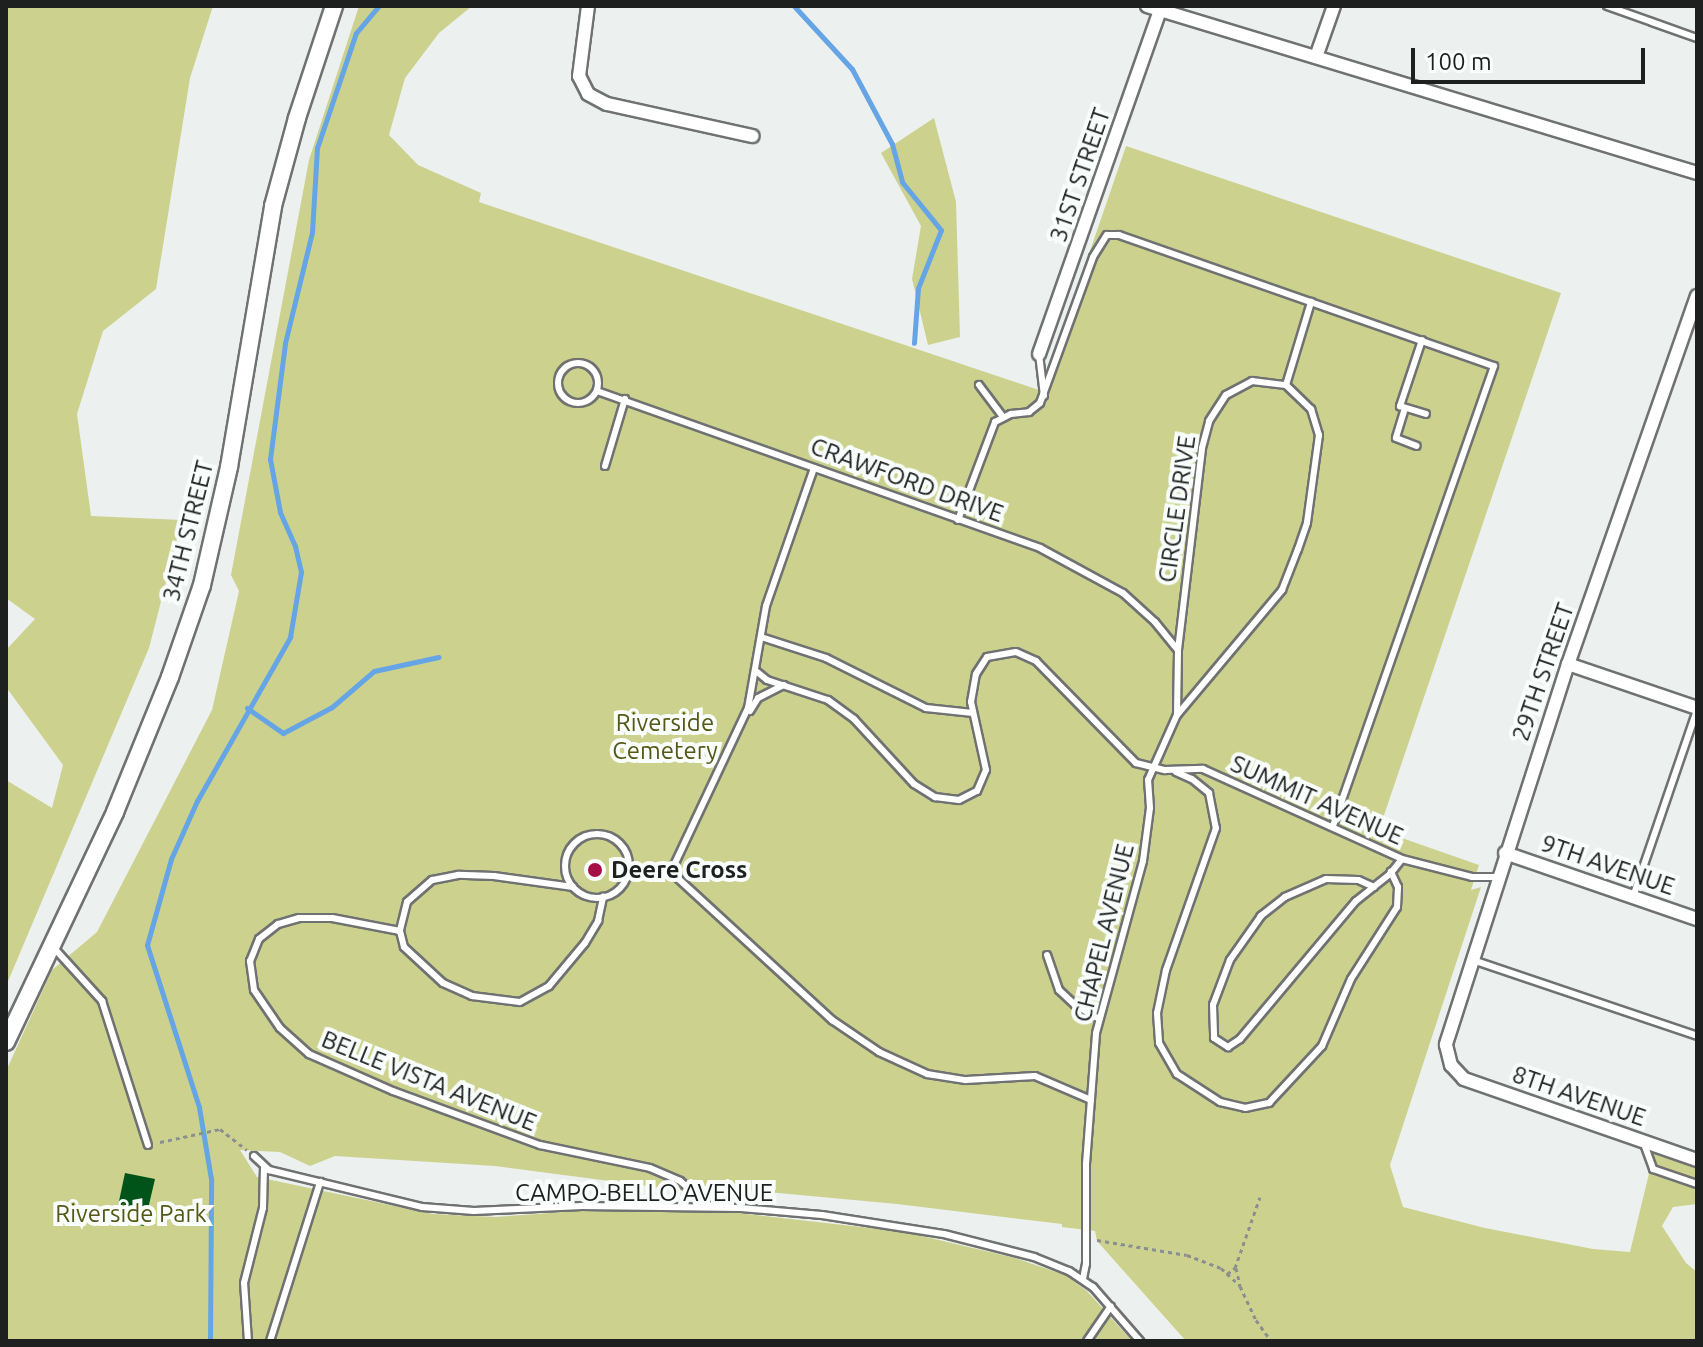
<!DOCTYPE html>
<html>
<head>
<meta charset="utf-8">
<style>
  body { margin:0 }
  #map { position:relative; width:1703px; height:1347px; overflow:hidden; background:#ecf0ef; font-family:Ubuntu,sans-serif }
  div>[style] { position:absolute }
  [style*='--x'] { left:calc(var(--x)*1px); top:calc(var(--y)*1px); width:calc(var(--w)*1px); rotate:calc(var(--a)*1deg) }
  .green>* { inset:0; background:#ccd28e }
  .stream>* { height:5px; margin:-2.5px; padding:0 2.5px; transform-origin:2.5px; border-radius:2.5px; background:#66a5e5 }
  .building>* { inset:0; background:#005419 }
  .path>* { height:3px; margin-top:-1.5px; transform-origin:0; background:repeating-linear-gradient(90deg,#8c8f8e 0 4px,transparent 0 8px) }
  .roads { filter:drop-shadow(2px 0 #6f7271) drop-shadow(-2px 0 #6f7271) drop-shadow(0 2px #6f7271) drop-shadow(0 -2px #6f7271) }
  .service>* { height:6px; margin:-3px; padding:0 3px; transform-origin:3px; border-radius:3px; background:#fff }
  .service>.ring { margin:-3px; padding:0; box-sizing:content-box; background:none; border:6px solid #fff; border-radius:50% }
  .minor>* { height:12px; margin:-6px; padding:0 6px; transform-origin:6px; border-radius:6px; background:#fff }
  .tertiary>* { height:16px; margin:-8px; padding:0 8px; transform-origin:8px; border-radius:8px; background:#fff }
  .dots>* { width:22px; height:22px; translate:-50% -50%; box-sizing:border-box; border:4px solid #f9fdfc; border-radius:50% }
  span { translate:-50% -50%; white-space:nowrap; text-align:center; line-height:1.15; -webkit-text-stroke:8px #f9fdfc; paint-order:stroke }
  .street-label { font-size:24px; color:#1e1f1f }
  .park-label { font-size:24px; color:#555815 }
  .poi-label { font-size:24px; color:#1e1f1f; font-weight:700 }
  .left { translate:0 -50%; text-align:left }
  .frame { position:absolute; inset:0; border:8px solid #1e1f1f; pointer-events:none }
  .scale { position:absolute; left:1411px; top:48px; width:234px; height:36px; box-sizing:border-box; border:4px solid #1e1f1f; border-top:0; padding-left:10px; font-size:24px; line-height:28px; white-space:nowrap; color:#1e1f1f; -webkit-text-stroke:6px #f9fdfc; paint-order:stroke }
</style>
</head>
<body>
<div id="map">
  <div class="green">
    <div style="clip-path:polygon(6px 6px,213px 6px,190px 78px,156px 289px,103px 331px,77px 414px,91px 516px,182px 520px,149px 648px,6px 986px,6px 780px,52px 808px,63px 765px,6px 687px,6px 650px,35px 619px,6px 598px)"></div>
    <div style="clip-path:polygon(359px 6px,472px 6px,439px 33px,405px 78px,389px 135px,418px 165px,481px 193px,479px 202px,1042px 391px,1126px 146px,1561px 293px,1379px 830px,1479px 865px,1471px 890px,1481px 887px,1390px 1165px,1403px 1207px,1485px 1228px,1593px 1249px,1630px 1252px,1654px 1153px,1697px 1168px,1697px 1204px,1673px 1207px,1662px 1226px,1686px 1263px,1697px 1272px,1697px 1341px,1186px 1341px,1097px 1241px,1095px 1231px,1062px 1227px,1062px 1224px,897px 1204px,692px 1185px,686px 1191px,495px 1166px,335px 1156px,310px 1166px,280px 1152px,240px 1150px,257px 1177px,433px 1214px,495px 1217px,593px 1210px,738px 1213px,905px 1232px,1015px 1258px,1065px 1275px,1087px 1291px,1132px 1341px,6px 1341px,6px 1071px,52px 970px,97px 932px,212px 710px,239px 591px,231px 575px,309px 160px)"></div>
    <div style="clip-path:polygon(934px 118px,956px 202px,960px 337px,928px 345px,912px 279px,921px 226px,881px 153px)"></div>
  </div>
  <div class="stream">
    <div style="--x:794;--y:6;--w:86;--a:47.4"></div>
    <div style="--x:852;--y:69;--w:85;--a:61.9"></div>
    <div style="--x:892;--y:144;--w:39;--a:75"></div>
    <div style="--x:902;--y:182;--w:62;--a:50.9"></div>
    <div style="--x:941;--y:230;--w:62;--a:111.6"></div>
    <div style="--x:918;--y:288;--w:55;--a:94.2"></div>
    <div style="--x:247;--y:708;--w:44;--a:34.8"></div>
    <div style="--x:283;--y:733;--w:55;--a:-28"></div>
    <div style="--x:332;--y:707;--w:55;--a:-40.6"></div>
    <div style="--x:374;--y:671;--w:66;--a:-12.2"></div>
    <div style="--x:210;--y:1341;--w:162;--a:-89.6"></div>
    <div style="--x:211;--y:1179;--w:73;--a:-99.5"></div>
    <div style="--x:199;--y:1107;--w:170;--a:-107.8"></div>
    <div style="--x:147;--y:945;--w:89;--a:-74.4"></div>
    <div style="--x:171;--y:859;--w:64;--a:-65.9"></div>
    <div style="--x:197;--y:801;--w:189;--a:-60.4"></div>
    <div style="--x:290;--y:637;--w:66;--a:-80.4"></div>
    <div style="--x:301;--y:572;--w:27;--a:-103"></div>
    <div style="--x:295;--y:546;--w:37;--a:-114"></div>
    <div style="--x:280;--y:512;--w:54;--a:-100.7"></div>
    <div style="--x:270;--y:459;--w:117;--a:-82.6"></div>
    <div style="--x:285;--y:343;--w:114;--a:-76.3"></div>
    <div style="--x:312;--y:232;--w:84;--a:-86.6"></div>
    <div style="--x:317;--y:148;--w:121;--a:-71.3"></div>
    <div style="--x:356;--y:33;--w:35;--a:-50"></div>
  </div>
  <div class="building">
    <div style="clip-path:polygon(1090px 948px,1102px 951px,1097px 971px,1085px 968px)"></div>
    <div style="clip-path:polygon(125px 1173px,155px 1179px,144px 1226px,115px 1220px)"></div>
  </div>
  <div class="path">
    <div style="--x:160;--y:1142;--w:61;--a:-12.2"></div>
    <div style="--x:220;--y:1129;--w:34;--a:38"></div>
    <div style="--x:1097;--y:1240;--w:91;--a:9.5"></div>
    <div style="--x:1187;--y:1255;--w:36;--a:21"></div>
    <div style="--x:1221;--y:1268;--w:26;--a:43"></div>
    <div style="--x:1240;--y:1286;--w:38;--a:65"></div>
    <div style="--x:1256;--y:1320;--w:26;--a:54"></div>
    <div style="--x:1236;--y:1268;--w:18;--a:77"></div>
    <div style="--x:1227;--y:1274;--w:10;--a:-37"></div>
    <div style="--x:1235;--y:1268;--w:75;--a:-70.6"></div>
  </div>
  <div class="roads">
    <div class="service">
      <div style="--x:1607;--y:6;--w:96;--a:19.6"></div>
      <div style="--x:1422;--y:340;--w:70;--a:108.4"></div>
      <div style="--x:1400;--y:406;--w:27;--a:17"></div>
      <div style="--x:1039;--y:354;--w:42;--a:83.2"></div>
      <div class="ring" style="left:558px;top:363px;width:34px;height:34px"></div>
      <div style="--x:979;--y:385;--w:40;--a:53"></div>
      <div style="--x:1286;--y:385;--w:87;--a:-73.2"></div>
      <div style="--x:597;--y:391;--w:470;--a:19.5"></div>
      <div style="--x:1040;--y:548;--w:94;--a:28.5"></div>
      <div style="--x:1123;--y:593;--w:43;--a:42.2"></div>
      <div style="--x:1155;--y:622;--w:36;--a:51"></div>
      <div style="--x:1405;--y:408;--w:31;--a:107"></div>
      <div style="--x:1396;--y:438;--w:22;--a:21"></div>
      <div style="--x:605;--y:466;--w:70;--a:-73.4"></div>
      <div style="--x:814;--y:468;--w:146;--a:109.2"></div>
      <div style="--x:766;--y:606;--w:104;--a:100"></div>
      <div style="--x:748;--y:708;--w:181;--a:115.2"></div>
      <div style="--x:671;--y:872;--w:219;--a:42.6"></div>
      <div style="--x:832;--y:1020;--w:57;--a:34.2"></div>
      <div style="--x:879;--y:1052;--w:53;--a:24.6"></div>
      <div style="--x:927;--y:1074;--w:39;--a:9"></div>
      <div style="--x:966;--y:1080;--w:69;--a:-3.3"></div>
      <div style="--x:1035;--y:1076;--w:61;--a:23.2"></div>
      <div style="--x:958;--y:520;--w:105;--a:-69.3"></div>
      <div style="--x:995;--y:422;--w:18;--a:-27"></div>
      <div style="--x:1011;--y:414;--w:18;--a:-6"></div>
      <div style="--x:1029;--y:412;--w:14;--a:-39"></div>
      <div style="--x:1040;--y:403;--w:155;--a:-70"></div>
      <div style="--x:1093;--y:257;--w:26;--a:-58"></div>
      <div style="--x:1107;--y:235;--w:12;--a:0"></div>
      <div style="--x:1119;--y:235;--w:397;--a:19.3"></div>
      <div style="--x:1494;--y:366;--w:487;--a:109.3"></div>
      <div style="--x:761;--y:637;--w:68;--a:17.9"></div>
      <div style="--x:826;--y:658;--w:112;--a:26.6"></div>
      <div style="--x:926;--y:708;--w:47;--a:6.1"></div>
      <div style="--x:756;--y:671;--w:14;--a:39"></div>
      <div style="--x:767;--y:680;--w:64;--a:18.2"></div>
      <div style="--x:828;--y:700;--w:32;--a:36"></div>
      <div style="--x:854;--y:719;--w:88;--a:47.3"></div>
      <div style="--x:914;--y:784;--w:25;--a:32"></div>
      <div style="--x:935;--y:797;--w:24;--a:7"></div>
      <div style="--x:959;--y:800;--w:20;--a:-27"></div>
      <div style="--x:977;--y:791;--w:23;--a:-67"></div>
      <div style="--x:986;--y:770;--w:70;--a:-102.4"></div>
      <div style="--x:971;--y:702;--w:28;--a:-80"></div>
      <div style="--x:976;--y:674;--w:20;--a:-57"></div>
      <div style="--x:987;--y:657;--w:29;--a:-10"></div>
      <div style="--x:1016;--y:652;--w:22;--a:24"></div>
      <div style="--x:1036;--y:661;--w:143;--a:45.6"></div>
      <div style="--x:1136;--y:763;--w:30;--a:14"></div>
      <div style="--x:1165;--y:770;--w:38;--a:-2"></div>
      <div style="--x:1203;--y:769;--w:218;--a:24.3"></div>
      <div style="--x:1402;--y:859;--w:72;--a:14.4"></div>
      <div style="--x:1472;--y:877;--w:26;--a:0"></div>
      <div style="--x:750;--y:711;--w:15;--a:-58"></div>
      <div style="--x:758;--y:698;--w:29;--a:-27"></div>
      <div style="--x:1176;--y:772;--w:17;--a:24"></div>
      <div style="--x:1192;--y:779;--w:22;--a:39"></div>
      <div style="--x:1209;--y:793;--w:36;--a:79"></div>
      <div style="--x:1216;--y:828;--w:151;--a:109.4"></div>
      <div style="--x:1166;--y:970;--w:44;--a:101.8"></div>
      <div style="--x:1157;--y:1013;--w:30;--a:86"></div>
      <div style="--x:1159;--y:1043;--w:36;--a:60"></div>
      <div style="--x:1177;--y:1074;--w:51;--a:33.1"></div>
      <div style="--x:1220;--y:1102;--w:26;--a:13"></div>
      <div style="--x:1245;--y:1108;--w:25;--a:-12"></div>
      <div style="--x:1269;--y:1103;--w:78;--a:-47.1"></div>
      <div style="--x:1322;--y:1046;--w:73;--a:-66.6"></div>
      <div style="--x:1351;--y:979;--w:85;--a:-57.4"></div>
      <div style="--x:1397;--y:907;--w:20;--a:-87"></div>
      <div style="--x:1398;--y:887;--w:17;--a:-115"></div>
      <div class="ring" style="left:565px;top:834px;width:58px;height:58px"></div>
      <div style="--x:628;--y:874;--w:32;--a:-7"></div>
      <div style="--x:660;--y:870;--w:11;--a:10"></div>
      <div style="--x:573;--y:887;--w:80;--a:-172.1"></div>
      <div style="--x:494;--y:876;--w:36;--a:-178"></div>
      <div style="--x:458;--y:875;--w:26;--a:169"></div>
      <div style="--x:432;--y:880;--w:33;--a:139"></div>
      <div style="--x:407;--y:902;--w:30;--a:104"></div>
      <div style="--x:400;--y:931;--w:16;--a:76"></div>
      <div style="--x:404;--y:947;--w:53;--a:42.7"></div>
      <div style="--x:443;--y:983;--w:32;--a:24"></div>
      <div style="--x:472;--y:996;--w:48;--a:7.1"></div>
      <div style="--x:520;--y:1002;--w:33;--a:-29"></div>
      <div style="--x:549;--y:986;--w:56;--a:-50.1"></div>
      <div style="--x:585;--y:943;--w:26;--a:-59"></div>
      <div style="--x:598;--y:921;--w:25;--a:-78"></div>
      <div style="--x:1374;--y:887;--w:17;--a:-156"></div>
      <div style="--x:1358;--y:880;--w:32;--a:-178"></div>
      <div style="--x:1326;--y:879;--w:45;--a:156.3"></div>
      <div style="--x:1285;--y:897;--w:31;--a:142"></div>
      <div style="--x:1261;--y:916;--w:54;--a:125.2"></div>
      <div style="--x:1230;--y:960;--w:48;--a:110.7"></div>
      <div style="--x:1213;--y:1005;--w:33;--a:88"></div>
      <div style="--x:1214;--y:1038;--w:17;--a:33"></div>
      <div style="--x:1228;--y:1047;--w:14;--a:-34"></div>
      <div style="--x:1240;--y:1039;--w:180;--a:-50"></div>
      <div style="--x:1356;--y:901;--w:43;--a:-38.5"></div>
      <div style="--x:1390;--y:874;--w:19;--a:-51"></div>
      <div style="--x:1633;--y:897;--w:198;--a:-71.1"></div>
      <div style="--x:400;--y:931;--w:69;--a:-169.2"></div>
      <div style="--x:332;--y:918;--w:33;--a:180"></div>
      <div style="--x:299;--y:918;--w:22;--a:164"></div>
      <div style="--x:278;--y:924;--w:24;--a:142"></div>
      <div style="--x:259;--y:939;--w:24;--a:112"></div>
      <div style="--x:250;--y:961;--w:29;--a:82"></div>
      <div style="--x:254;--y:990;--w:46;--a:55.6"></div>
      <div style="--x:280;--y:1028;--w:39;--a:42"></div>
      <div style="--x:309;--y:1054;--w:92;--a:23.8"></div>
      <div style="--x:393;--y:1091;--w:157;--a:20.2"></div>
      <div style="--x:540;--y:1145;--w:112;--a:11.8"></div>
      <div style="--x:650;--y:1168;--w:33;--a:23"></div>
      <div style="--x:680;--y:1181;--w:40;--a:40"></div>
      <div style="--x:54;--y:948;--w:72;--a:47.8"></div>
      <div style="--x:102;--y:1001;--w:151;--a:72.3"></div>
      <div style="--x:1047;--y:955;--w:37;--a:71"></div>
      <div style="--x:1059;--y:990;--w:22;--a:43"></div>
      <div style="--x:1075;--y:1005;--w:28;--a:30"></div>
      <div style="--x:1473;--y:960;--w:237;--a:18.7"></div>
      <div style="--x:1643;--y:1141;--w:30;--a:70"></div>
      <div style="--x:1653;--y:1169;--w:46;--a:18.8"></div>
      <div style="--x:254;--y:1156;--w:21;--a:43"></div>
      <div style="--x:269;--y:1170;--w:157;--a:13.6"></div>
      <div style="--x:422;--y:1207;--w:52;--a:4.4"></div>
      <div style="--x:474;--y:1211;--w:108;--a:-2.7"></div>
      <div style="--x:582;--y:1206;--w:159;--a:0.7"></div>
      <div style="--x:741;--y:1208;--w:81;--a:4.9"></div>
      <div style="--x:822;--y:1215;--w:123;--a:8.9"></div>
      <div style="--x:944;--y:1234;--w:93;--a:14.3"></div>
      <div style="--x:1034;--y:1257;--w:38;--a:22"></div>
      <div style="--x:1069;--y:1271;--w:29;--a:34"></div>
      <div style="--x:1093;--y:1287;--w:72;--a:49"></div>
      <div style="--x:1083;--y:1279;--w:15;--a:-79"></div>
      <div style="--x:1086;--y:1264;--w:100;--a:-90"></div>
      <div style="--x:1086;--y:1164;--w:131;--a:-85.6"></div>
      <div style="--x:1096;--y:1033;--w:178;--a:-74.7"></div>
      <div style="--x:1143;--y:861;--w:53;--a:-82.5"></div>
      <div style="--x:1150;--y:808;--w:28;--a:-94"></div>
      <div style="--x:1148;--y:780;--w:71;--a:-66"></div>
      <div style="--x:1177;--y:715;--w:65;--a:-89.1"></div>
      <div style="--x:1178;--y:650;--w:203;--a:-83.2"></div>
      <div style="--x:1202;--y:448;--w:28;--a:-75"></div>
      <div style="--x:1209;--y:421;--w:31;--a:-57"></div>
      <div style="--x:1226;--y:395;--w:30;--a:-28"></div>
      <div style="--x:1252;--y:381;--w:34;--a:7"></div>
      <div style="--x:1286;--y:385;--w:35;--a:44"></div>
      <div style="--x:1311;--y:409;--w:27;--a:73"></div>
      <div style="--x:1319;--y:435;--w:89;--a:97.8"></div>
      <div style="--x:1307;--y:523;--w:28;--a:109"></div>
      <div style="--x:1298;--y:549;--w:44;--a:111.3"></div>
      <div style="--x:1282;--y:590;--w:163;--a:130"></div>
      <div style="--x:248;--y:1341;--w:58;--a:-93.9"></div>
      <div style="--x:244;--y:1283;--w:77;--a:-75.8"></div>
      <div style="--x:263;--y:1208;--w:41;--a:-88.6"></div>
      <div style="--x:270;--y:1341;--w:167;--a:-72.5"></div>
      <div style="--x:1087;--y:1341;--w:42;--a:-55.6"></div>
    </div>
    <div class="minor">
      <div style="--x:588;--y:6;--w:71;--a:97.3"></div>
      <div style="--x:579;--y:76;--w:20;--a:63"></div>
      <div style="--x:588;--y:94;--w:21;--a:28"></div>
      <div style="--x:607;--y:104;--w:149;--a:12.4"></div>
      <div style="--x:1147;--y:6;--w:575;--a:16.89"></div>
      <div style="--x:1316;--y:57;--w:54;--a:-70.6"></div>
      <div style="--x:1697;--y:296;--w:390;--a:109.3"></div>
      <div style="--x:1568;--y:664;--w:400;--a:107.8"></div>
      <div style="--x:1446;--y:1045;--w:21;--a:76"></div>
      <div style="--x:1451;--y:1065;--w:19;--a:47"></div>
      <div style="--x:1464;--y:1079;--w:247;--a:19.2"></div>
      <div style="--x:1039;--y:354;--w:365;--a:-70.6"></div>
      <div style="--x:1568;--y:664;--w:136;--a:18.8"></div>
      <div style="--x:1505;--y:853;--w:203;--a:19"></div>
    </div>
    <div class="tertiary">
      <div style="--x:6;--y:1042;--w:255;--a:-64.6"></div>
      <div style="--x:115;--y:812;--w:146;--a:-67.8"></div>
      <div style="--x:170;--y:677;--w:97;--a:-70.8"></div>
      <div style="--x:202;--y:585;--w:121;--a:-77.1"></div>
      <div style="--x:229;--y:467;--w:265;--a:-80.4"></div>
      <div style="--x:273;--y:206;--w:91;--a:-74.7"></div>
      <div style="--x:297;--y:118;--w:118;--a:-71.7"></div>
    </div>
  </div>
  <div class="dots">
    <div style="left:595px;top:870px;background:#a60f46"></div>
  </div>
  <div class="street-label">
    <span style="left:1080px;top:175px;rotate:-71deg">31ST STREET</span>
    <span style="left:907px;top:480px;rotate:20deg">CRAWFORD DRIVE</span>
    <span style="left:1177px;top:509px;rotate:-82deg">CIRCLE DRIVE</span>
    <span style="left:188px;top:531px;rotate:-76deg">34TH STREET</span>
    <span style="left:1543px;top:672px;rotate:-71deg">29TH STREET</span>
    <span style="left:1317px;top:800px;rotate:24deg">SUMMIT AVENUE</span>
    <span style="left:1608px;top:865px;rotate:19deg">9TH AVENUE</span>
    <span style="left:1104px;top:933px;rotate:-76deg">CHAPEL AVENUE</span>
    <span style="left:429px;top:1081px;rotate:22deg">BELLE VISTA AVENUE</span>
    <span style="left:1579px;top:1096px;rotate:19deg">8TH AVENUE</span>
    <span style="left:644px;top:1193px">CAMPO-BELLO AVENUE</span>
  </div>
  <div class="park-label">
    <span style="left:665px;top:737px">Riverside<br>Cemetery</span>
    <span style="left:131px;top:1214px">Riverside Park</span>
  </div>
  <div class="poi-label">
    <span class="left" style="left:611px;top:870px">Deere Cross</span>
  </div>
  <div class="frame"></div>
  <div class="scale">100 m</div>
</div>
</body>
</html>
